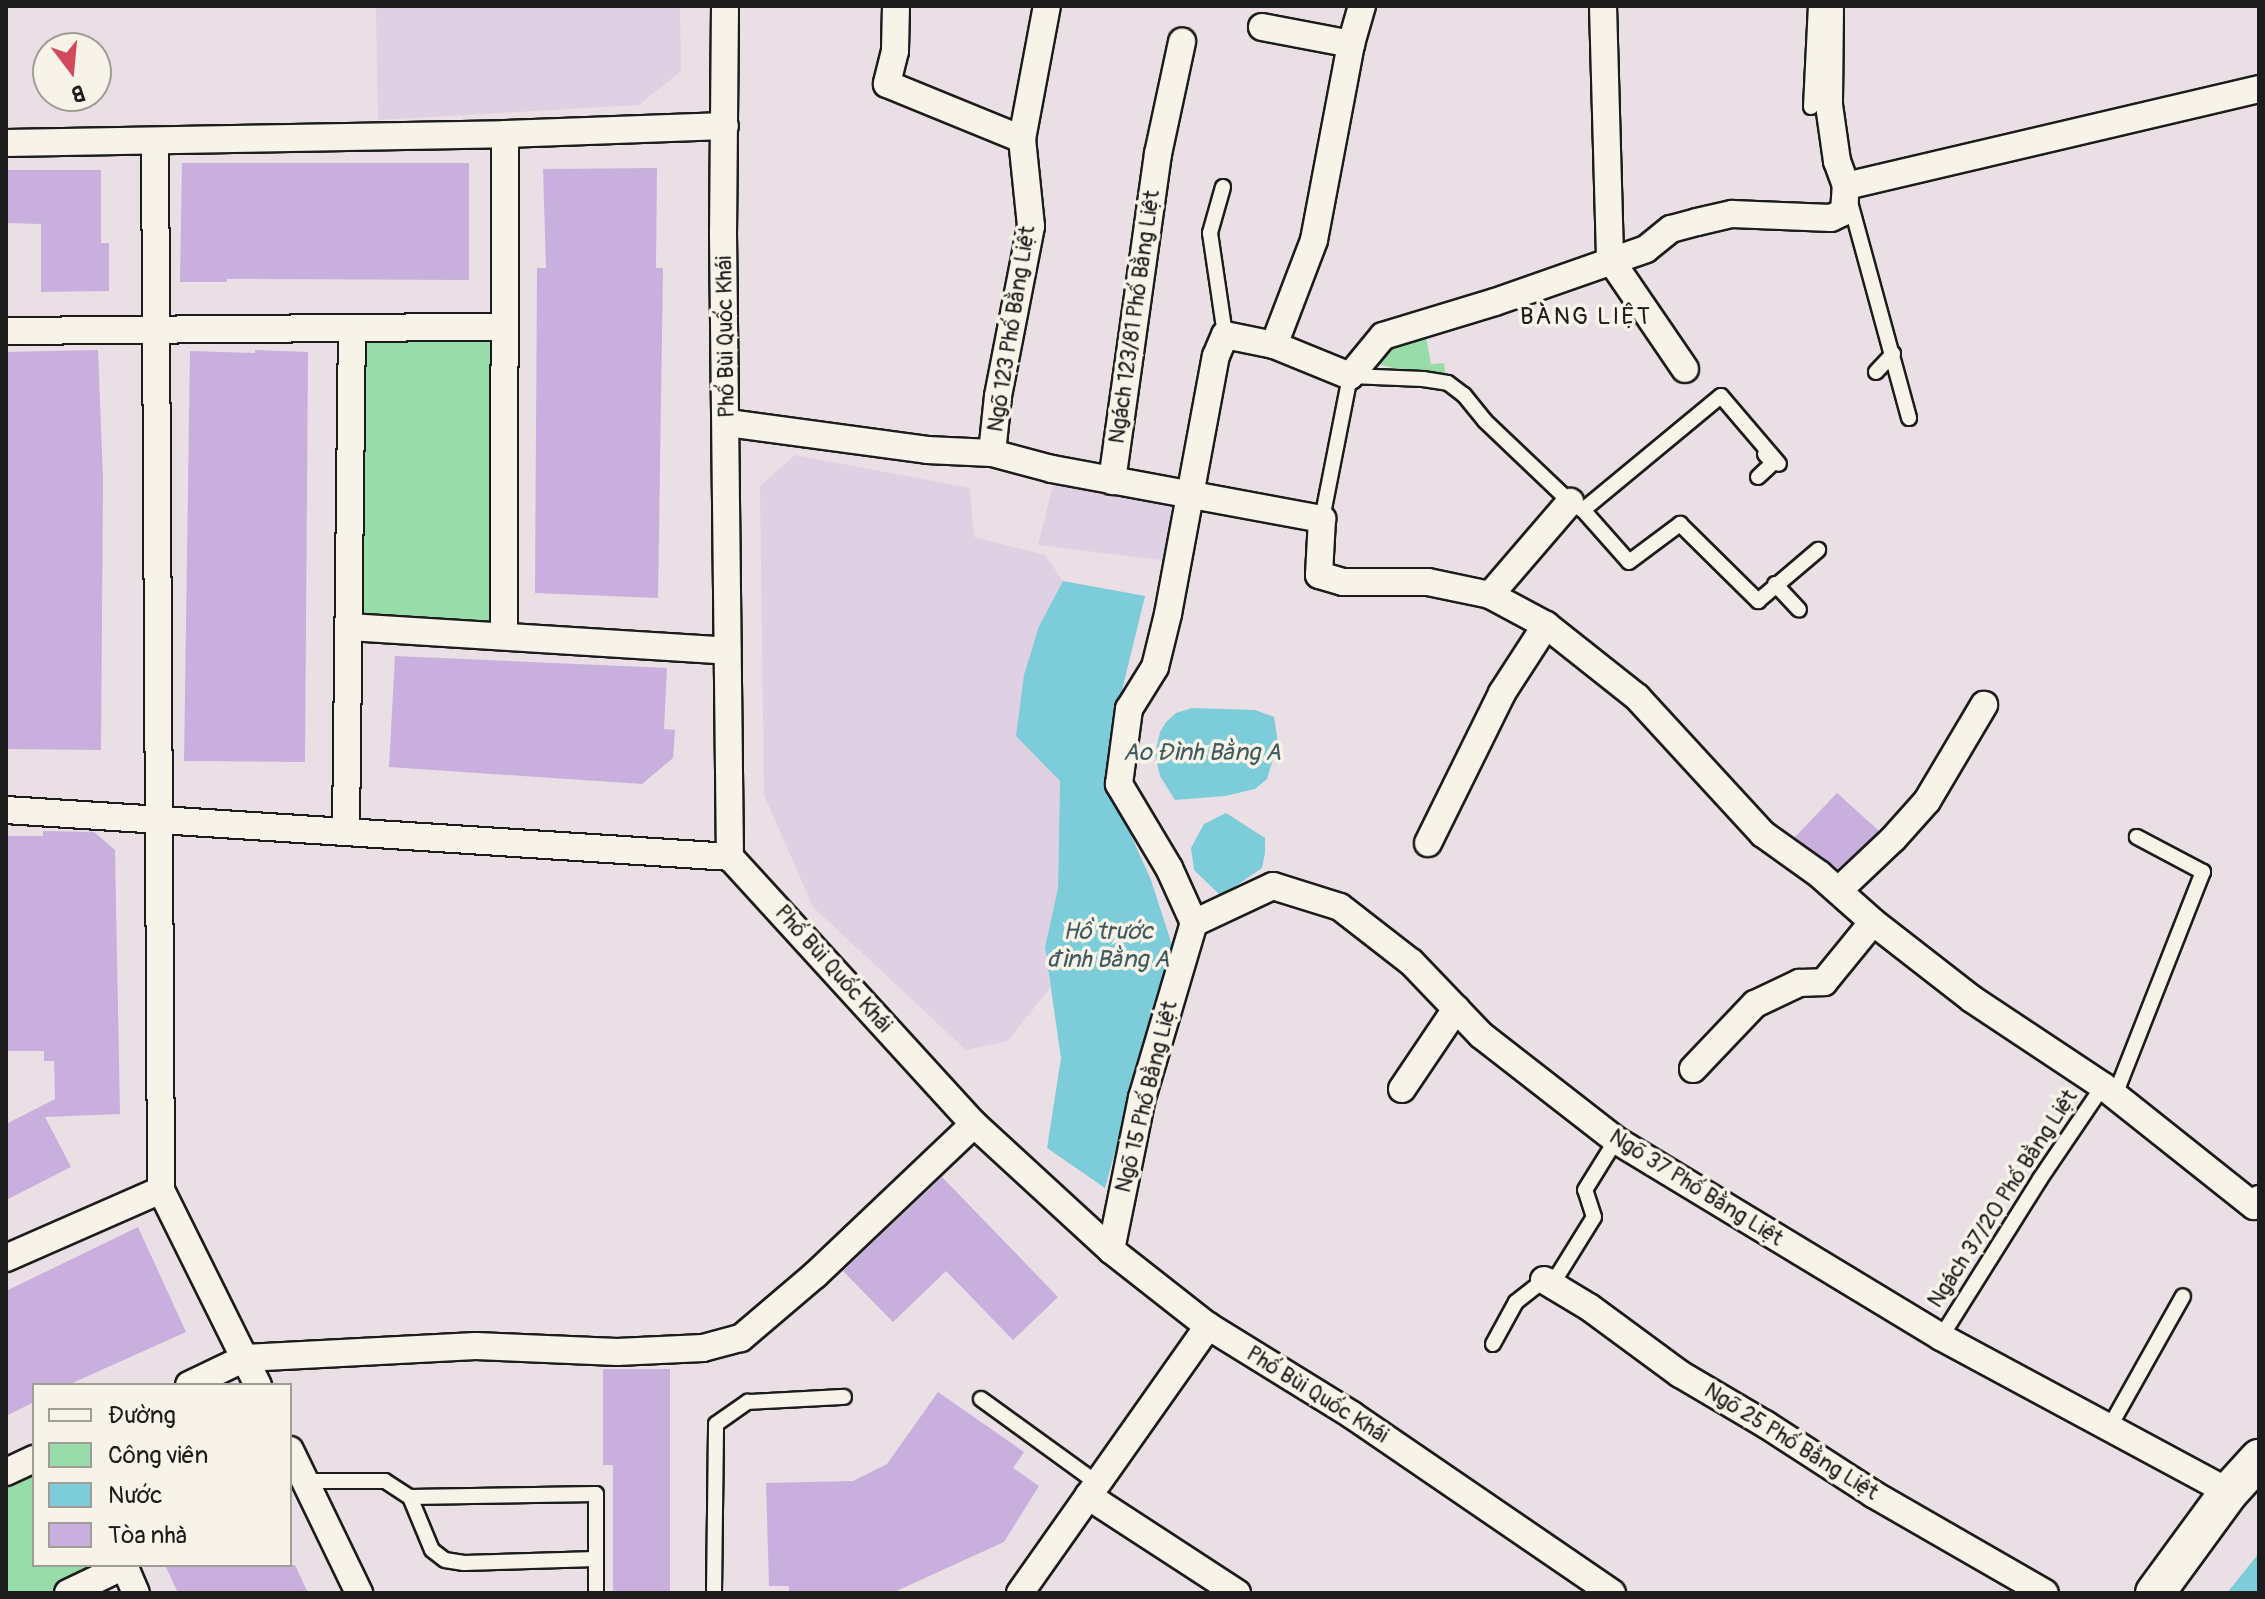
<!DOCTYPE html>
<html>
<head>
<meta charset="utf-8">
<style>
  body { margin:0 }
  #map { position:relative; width:2265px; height:1599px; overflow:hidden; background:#e9dfe5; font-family:Pangolin,sans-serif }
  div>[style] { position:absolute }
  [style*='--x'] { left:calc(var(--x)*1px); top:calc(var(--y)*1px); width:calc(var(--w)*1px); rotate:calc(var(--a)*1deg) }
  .built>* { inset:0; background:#dfd1e3 }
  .green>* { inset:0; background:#98dca9 }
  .water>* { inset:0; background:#7dccda }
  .building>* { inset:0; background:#c8afde }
  .roads { filter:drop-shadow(2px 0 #1c1c1c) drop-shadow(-2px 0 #1c1c1c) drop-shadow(0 2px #1c1c1c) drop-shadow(0 -2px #1c1c1c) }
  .lane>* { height:14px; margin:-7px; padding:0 7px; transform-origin:7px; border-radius:7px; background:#f7f3e8 }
  .street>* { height:26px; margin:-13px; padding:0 13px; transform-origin:13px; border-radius:13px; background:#f7f3e8 }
  .secondary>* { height:38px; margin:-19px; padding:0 19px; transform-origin:19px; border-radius:19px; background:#f7f3e8 }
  span { translate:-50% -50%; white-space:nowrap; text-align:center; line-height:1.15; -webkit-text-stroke:7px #f7f3e8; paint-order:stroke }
  .street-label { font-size:22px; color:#1c1c1c }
  .neighbourhood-label { font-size:24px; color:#1c1c1c; letter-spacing:2px }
  .water-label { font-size:24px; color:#3e5a5e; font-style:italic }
  .frame { position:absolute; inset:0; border:8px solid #1c1c1c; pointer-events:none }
  .legend { position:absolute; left:32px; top:1383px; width:260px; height:184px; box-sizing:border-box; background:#f7f3e8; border:2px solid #9f9d96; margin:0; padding:10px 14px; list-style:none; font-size:24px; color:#1c1c1c }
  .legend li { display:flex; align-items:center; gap:16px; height:40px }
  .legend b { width:40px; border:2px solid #9f9d96 }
  .north { position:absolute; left:32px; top:32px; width:80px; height:80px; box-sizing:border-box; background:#f7f3e8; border:2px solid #9f9d96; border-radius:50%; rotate:164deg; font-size:22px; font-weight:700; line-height:32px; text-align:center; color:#1c1c1c }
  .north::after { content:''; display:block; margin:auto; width:28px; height:36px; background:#d1495b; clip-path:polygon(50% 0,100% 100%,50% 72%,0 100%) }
</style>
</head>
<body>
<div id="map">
  <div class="built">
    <div style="clip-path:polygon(376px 6px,680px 6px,681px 71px,639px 105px,378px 120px)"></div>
    <div style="clip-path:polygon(795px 455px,970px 488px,974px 537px,1045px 555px,1063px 581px,1039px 626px,1060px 780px,1058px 888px,1045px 947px,1050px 988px,1008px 1041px,966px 1050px,813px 907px,764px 795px,760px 486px)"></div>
    <div style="clip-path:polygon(1055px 477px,1188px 502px,1177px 562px,1038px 545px)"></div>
  </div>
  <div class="green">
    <div style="clip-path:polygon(505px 327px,504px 636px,350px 627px,352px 328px)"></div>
    <div style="clip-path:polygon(1425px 330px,1431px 364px,1444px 363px,1446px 380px,1368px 362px,1366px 356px)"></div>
    <div style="clip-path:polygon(34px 1459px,34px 1565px,124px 1565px,68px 1593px,6px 1593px,6px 1472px)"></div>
  </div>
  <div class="water">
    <div style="clip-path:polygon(1063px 581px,1145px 596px,1116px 715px,1109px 786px,1151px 880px,1172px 945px,1105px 1188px,1047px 1148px,1061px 1058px,1045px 947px,1058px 888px,1060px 781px,1016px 736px,1024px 675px,1039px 626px)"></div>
    <div style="clip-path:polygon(1192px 708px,1255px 710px,1274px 717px,1278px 742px,1267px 779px,1255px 789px,1225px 796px,1175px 800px,1160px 776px,1155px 755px,1160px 732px,1166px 722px,1176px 713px)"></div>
    <div style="clip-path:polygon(1226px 813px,1265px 838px,1265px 853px,1262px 868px,1221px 896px,1194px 870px,1191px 848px,1204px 824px)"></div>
    <div style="clip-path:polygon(2259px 1553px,2259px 1593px,2227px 1593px)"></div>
  </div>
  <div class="building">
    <div style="clip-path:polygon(182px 163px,469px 163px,469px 280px,227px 279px,227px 282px,180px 282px)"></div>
    <div style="clip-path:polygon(657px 168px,656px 268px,663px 268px,658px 598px,535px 593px,537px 268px,546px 268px,543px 169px)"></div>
    <div style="clip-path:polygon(6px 170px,101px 170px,101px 243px,109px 243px,109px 291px,41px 292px,41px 224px,6px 223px)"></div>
    <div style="clip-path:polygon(98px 350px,103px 479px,101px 750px,6px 749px,6px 352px)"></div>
    <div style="clip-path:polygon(255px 350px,308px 352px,305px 762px,184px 761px,190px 351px,255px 353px)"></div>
    <div style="clip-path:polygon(395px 656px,667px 668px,664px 729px,675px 730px,673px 758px,642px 784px,389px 767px)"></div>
    <div style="clip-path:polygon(1837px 793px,1879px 831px,1838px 869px,1795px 837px)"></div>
    <div style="clip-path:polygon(43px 831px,94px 832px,115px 850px,120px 1114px,45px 1117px,71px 1167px,6px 1200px,6px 1124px,55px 1099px,54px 1061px,44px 1061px,44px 1051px,6px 1051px,6px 836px,43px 836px)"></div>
    <div style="clip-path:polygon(942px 1177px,1058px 1297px,1013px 1340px,946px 1271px,893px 1322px,843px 1271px)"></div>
    <div style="clip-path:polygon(138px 1227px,186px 1332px,68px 1385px,34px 1385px,34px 1402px,6px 1416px,6px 1291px)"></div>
    <div style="clip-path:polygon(603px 1369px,670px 1369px,670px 1593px,613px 1593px,613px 1465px,603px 1465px)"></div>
    <div style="clip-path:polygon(938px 1392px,1024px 1452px,1013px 1468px,1039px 1486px,1004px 1542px,892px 1593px,789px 1593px,789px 1586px,769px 1586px,766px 1483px,853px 1481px,887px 1464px)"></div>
    <div style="clip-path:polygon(165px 1565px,295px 1565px,308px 1593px,178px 1593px)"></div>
  </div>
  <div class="roads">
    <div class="lane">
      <div style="--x:1811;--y:107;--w:101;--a:-87.2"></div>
      <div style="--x:1223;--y:187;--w:48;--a:105.8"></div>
      <div style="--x:1210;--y:233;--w:103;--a:81.6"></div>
      <div style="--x:1850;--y:202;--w:224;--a:74.7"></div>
      <div style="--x:1876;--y:372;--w:25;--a:-47"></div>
      <div style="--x:1758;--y:477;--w:21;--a:-43"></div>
      <div style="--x:1773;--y:463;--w:12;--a:-132"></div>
      <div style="--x:1583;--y:510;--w:179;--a:-39.6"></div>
      <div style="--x:1721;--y:396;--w:89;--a:49.5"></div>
      <div style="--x:1322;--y:519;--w:146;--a:-78.9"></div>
      <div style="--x:1350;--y:376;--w:73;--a:2.4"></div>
      <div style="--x:1423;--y:379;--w:25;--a:9"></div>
      <div style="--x:1448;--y:383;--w:20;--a:37"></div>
      <div style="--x:1464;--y:395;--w:33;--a:51"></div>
      <div style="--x:1485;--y:421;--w:117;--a:43.6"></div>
      <div style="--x:1570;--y:502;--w:15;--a:32"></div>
      <div style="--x:1583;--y:510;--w:69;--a:48.5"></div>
      <div style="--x:1629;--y:562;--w:64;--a:-36.7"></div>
      <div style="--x:1680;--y:524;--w:110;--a:44.6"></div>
      <div style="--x:1758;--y:601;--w:79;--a:-40.4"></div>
      <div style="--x:1775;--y:584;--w:35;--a:47"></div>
      <div style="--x:2115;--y:1095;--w:240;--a:-68.5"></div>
      <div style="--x:2203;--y:872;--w:75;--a:-152.1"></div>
      <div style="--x:1941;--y:1337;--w:186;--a:-57.9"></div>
      <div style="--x:2040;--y:1179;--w:112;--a:-55.9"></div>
      <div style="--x:1493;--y:1344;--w:48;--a:-61.3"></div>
      <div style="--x:1516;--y:1302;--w:36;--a:-38"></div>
      <div style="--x:1544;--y:1280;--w:15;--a:-20"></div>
      <div style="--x:1558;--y:1275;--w:68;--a:-58.2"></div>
      <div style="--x:1594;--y:1217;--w:28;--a:-108"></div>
      <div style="--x:1585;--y:1190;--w:59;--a:-58.2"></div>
      <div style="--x:981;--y:1399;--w:143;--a:35.9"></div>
      <div style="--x:2109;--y:1428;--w:151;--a:-60.7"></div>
      <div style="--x:305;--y:1481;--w:80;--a:0"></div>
      <div style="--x:385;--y:1481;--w:30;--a:33"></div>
      <div style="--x:410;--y:1497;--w:186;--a:-0.9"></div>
      <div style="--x:596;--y:1494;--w:99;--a:90"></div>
      <div style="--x:410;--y:1497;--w:57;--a:67.5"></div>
      <div style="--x:432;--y:1550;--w:16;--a:38"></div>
      <div style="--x:445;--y:1560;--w:19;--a:9"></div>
      <div style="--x:464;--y:1563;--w:132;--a:-1.7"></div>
      <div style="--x:714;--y:1593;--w:169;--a:-89.3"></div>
      <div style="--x:716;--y:1424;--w:39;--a:-35"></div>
      <div style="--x:748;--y:1402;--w:96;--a:-3"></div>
    </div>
    <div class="street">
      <div style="--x:725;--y:6;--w:227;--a:90.5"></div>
      <div style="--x:723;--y:233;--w:624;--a:89.36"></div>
      <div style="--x:730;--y:857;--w:362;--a:47.6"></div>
      <div style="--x:974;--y:1124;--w:186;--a:42.6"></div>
      <div style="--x:1111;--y:1250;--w:123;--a:38.1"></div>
      <div style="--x:1208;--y:1326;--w:169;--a:31.7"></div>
      <div style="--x:1352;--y:1415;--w:315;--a:34.4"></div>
      <div style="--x:896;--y:6;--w:45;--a:91.3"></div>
      <div style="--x:895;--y:51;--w:34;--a:104"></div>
      <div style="--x:887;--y:84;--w:146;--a:22.2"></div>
      <div style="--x:1603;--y:6;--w:253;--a:88.4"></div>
      <div style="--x:1830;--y:6;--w:99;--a:90.6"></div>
      <div style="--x:1829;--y:105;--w:57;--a:81.9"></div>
      <div style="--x:1837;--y:161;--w:27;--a:70"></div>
      <div style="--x:1846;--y:186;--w:424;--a:-13.2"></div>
      <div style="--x:1262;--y:27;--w:91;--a:10.8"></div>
      <div style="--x:155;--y:141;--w:1049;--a:89.67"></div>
      <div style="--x:161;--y:1190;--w:218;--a:63.6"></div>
      <div style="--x:6;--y:143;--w:499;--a:-1"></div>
      <div style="--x:505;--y:134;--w:220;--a:-2.1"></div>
      <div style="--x:1610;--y:259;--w:133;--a:55.7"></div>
      <div style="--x:6;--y:331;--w:499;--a:-0.5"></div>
      <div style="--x:1274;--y:345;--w:112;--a:-69.1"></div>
      <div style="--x:1314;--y:240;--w:199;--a:-79.3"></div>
      <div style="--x:1351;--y:44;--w:40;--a:-74"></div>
      <div style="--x:728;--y:423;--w:201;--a:7.7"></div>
      <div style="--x:927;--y:450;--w:65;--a:2.6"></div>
      <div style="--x:992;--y:453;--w:62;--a:14.9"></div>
      <div style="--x:1052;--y:469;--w:275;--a:10.5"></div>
      <div style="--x:1322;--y:519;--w:56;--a:93.1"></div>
      <div style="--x:1319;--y:575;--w:25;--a:16"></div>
      <div style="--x:1343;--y:582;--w:85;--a:0"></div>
      <div style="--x:1428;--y:582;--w:63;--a:11.8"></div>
      <div style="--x:1490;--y:595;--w:64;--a:28.2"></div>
      <div style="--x:1546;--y:625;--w:116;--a:38.4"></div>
      <div style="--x:1637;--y:697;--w:186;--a:47.4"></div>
      <div style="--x:1763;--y:834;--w:69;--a:35.5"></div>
      <div style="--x:1819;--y:874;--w:72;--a:41.6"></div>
      <div style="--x:1873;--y:922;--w:125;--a:37.9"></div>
      <div style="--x:1972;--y:999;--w:157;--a:33.6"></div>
      <div style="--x:2103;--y:1086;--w:193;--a:38.5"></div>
      <div style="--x:2254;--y:1206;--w:9;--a:-54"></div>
      <div style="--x:992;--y:453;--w:57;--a:-84"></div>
      <div style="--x:998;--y:396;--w:173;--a:-79"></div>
      <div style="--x:1031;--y:226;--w:87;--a:-95.9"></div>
      <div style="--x:1022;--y:139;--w:135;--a:-79.4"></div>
      <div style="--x:1112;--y:481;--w:330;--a:-82"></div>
      <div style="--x:1158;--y:154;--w:115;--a:-77.9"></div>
      <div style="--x:1490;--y:595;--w:123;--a:-49.3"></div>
      <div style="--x:350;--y:627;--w:378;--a:3.6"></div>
      <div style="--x:504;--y:636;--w:502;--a:-89.89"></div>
      <div style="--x:6;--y:810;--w:726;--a:3.71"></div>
      <div style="--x:346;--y:830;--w:502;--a:-89.32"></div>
      <div style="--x:1428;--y:843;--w:167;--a:-63.7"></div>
      <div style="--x:1502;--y:693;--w:81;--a:-57.1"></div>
      <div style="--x:1839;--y:890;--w:74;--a:-43.4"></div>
      <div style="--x:1893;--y:839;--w:51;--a:-48.2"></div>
      <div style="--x:1927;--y:801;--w:112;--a:-59.3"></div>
      <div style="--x:1194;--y:923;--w:87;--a:-25.1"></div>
      <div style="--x:1273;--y:886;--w:70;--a:17.4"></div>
      <div style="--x:1340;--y:907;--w:90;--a:37.8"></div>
      <div style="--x:1411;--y:962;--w:101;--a:46.2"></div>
      <div style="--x:1481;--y:1035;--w:171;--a:37.9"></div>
      <div style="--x:1616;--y:1140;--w:380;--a:31.2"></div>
      <div style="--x:1941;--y:1337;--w:327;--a:28.3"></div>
      <div style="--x:1693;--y:1069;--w:90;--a:-46.4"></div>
      <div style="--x:1755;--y:1004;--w:49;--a:-25.5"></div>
      <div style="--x:1799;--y:983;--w:25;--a:-2"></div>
      <div style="--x:1824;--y:982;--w:77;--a:-50.8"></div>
      <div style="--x:1402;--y:1089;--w:97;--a:-56"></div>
      <div style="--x:1111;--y:1250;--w:155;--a:-78.5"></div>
      <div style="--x:1142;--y:1098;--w:183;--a:-73.5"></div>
      <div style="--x:1194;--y:923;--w:60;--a:-114.4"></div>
      <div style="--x:1169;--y:868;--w:98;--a:-120.8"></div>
      <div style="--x:1119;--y:784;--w:76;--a:-82.4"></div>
      <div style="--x:1129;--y:709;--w:49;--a:-58.2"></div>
      <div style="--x:1155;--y:667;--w:55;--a:-76.2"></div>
      <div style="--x:1168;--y:614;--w:262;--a:-79.5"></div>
      <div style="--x:1216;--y:356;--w:23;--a:-67"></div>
      <div style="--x:1225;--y:335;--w:50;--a:11.5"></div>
      <div style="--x:1274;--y:345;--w:82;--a:22.2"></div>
      <div style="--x:1350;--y:376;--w:52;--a:-50.5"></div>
      <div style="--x:1383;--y:336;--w:117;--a:-16.9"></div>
      <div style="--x:1495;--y:302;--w:160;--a:-19.3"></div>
      <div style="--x:1646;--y:249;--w:32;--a:-39"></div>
      <div style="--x:1671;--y:229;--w:27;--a:-15"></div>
      <div style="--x:1697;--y:222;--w:36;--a:-13"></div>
      <div style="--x:1732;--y:214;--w:99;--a:2.3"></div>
      <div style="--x:1831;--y:218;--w:14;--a:-25"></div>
      <div style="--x:1844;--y:212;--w:26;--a:-86"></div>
      <div style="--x:6;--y:1258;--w:169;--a:-23.7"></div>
      <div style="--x:1544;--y:1280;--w:52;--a:31"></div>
      <div style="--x:1589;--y:1307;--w:113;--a:36.4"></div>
      <div style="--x:1680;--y:1374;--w:99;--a:30.5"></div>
      <div style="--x:1765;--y:1424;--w:129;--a:32.9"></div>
      <div style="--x:1873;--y:1494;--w:198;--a:29.9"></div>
      <div style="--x:189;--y:1385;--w:62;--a:-25.7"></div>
      <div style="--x:245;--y:1358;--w:231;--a:-3"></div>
      <div style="--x:476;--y:1346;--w:141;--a:2.4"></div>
      <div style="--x:617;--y:1352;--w:86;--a:-2.7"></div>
      <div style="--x:703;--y:1348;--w:39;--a:-15"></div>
      <div style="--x:741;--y:1338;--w:97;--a:-40.4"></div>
      <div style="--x:815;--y:1275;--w:219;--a:-43.5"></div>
      <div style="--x:290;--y:1450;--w:159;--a:64.2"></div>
      <div style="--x:6;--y:1472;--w:31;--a:-25"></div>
      <div style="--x:1088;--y:1496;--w:178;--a:33.1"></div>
      <div style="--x:124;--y:1565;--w:30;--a:67"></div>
      <div style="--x:68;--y:1593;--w:62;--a:-25.7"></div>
      <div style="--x:1020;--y:1593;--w:327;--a:-54.8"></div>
    </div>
    <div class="secondary">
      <div style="--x:2155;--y:1593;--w:125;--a:-53.8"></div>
      <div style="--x:2229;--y:1492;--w:45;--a:-47.7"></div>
    </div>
  </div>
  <div class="street-label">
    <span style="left:1135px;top:317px;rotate:-82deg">Ngách 123/81 Phố Bằng Liệt</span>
    <span style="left:1012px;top:329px;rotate:-81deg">Ngõ 123 Phố Bằng Liệt</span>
    <span style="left:726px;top:337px;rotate:-91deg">Phố Bùi Quốc Khái</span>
    <span style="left:833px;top:969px;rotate:48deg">Phố Bùi Quốc Khái</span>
    <span style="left:1147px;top:1097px;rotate:-76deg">Ngõ 15 Phố Bằng Liệt</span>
    <span style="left:1696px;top:1188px;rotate:32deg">Ngõ 37 Phố Bằng Liệt</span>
    <span style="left:2003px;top:1199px;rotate:-57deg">Ngách 37/20 Phố Bằng Liệt</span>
    <span style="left:1317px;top:1395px;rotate:32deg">Phố Bùi Quốc Khái</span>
    <span style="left:1791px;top:1442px;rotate:32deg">Ngõ 25 Phố Bằng Liệt</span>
  </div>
  <div class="neighbourhood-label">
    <span style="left:1586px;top:317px">BÀNG LIỆT</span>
  </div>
  <div class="water-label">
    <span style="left:1202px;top:753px">Ao Đình Bằng A</span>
    <span style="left:1108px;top:946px">Hồ trước<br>đình Bằng A</span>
  </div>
  <div class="frame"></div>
  <ul class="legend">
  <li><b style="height:10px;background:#f7f3e8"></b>Đường</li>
  <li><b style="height:22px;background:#98dca9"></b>Công viên</li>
  <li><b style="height:22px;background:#7dccda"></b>Nước</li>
  <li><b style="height:22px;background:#c8afde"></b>Tòa nhà</li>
  </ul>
  <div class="north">B</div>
</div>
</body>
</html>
